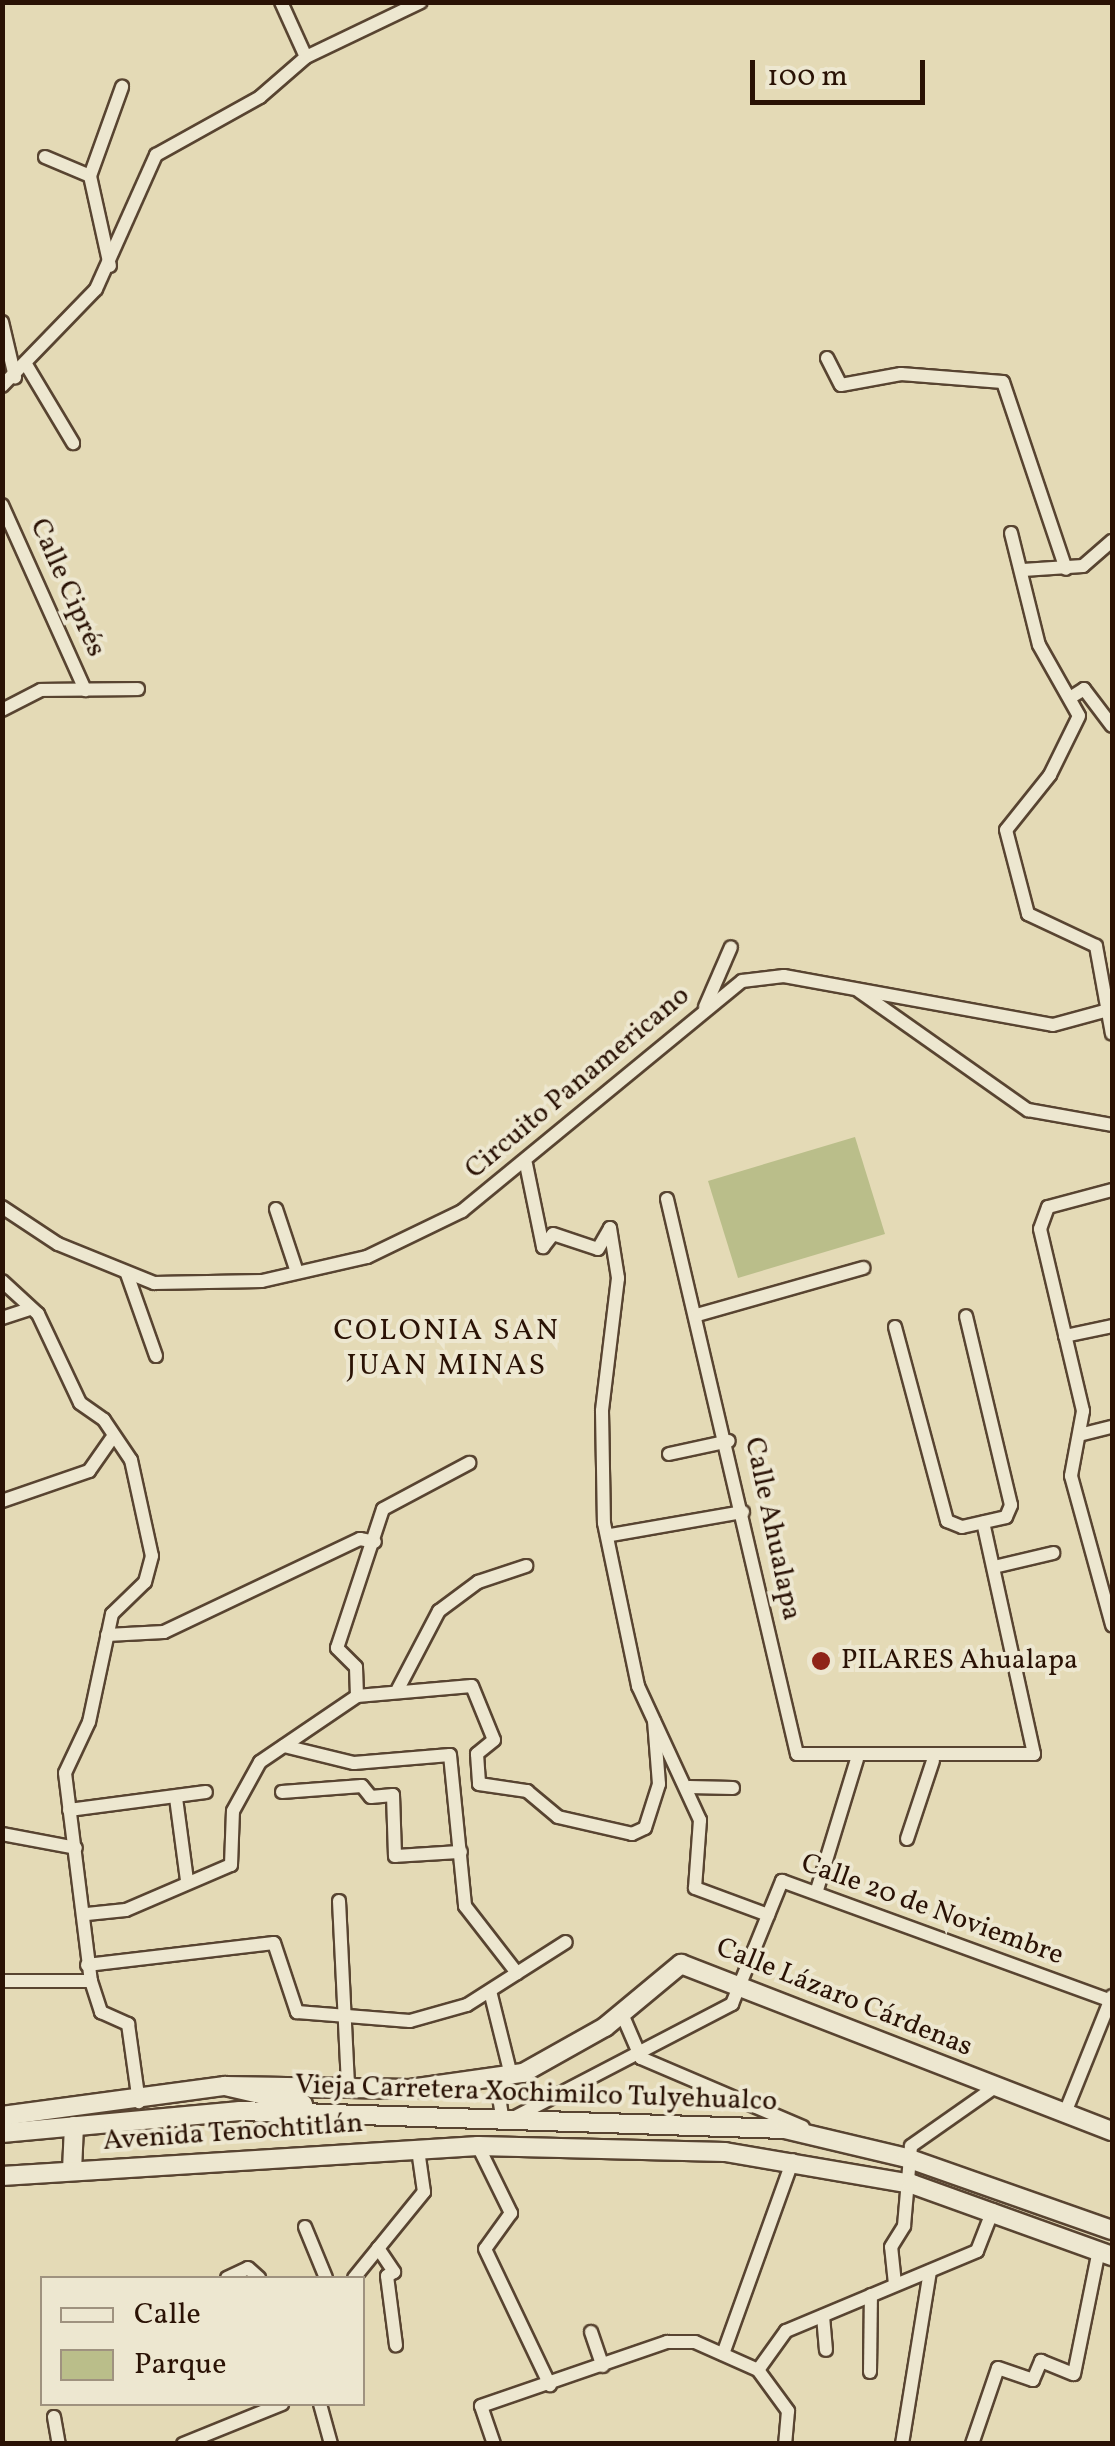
<!DOCTYPE html>
<html>
<head>
<meta charset="utf-8">
<style>
  body { margin:0 }
  #map { position:relative; width:1115px; height:2446px; overflow:hidden; background:#e4dab6; font-family:Vollkorn,serif }
  div>[style] { position:absolute }
  [style*='--x'] { left:calc(var(--x)*1px); top:calc(var(--y)*1px); width:calc(var(--w)*1px); rotate:calc(var(--a)*1deg) }
  .green>* { inset:0; background:#babe8a }
  .roads { filter:drop-shadow(2px 0 #584431) drop-shadow(-2px 0 #584431) drop-shadow(0 2px #584431) drop-shadow(0 -2px #584431) }
  .street>* { height:12px; margin:-6px; padding:0 6px; transform-origin:6px; border-radius:6px; background:#ede7d0 }
  .secondary>* { height:18px; margin:-9px; padding:0 9px; transform-origin:9px; border-radius:9px; background:#ede7d0 }
  .dots>* { width:28px; height:28px; translate:-50% -50%; box-sizing:border-box; border:5px solid #ede7d0; border-radius:50% }
  span { translate:-50% -50%; white-space:nowrap; text-align:center; line-height:1.15; -webkit-text-stroke:8px #ede7d0; paint-order:stroke }
  .street-label { font-size:28px; color:#2a1205 }
  .poi-label { font-size:28px; color:#2a1205 }
  .left { translate:0 -50%; text-align:left }
  .neighbourhood-label { font-size:30px; color:#2a1205; letter-spacing:2.5px }
  .frame { position:absolute; inset:0; border:5px solid #2a1205; pointer-events:none }
  .legend { position:absolute; left:40px; top:2276px; width:325px; height:130px; box-sizing:border-box; background:#ede7d0; border:2px solid #9f927f; margin:0; padding:12px 18px; list-style:none; font-size:30px; color:#2a1205 }
  .legend li { display:flex; align-items:center; gap:20px; height:50px }
  .legend b { width:50px; border:2px solid #9f927f }
  .scale { position:absolute; left:750px; top:60px; width:175px; height:45px; box-sizing:border-box; border:5px solid #2a1205; border-top:0; padding-left:12px; font-size:30px; line-height:35px; white-space:nowrap; color:#2a1205; -webkit-text-stroke:8px #ede7d0; paint-order:stroke }
</style>
</head>
<body>
<div id="map">
  <div class="green">
    <div style="clip-path:polygon(855px 1137px,885px 1234px,738px 1278px,708px 1181px)"></div>
  </div>
  <div class="roads">
    <div class="street">
      <div style="--x:281;--y:2;--w:60;--a:65.6"></div>
      <div style="--x:45;--y:157;--w:49;--a:22.9"></div>
      <div style="--x:90;--y:176;--w:92;--a:77.5"></div>
      <div style="--x:90;--y:176;--w:95;--a:-70.2"></div>
      <div style="--x:2;--y:322;--w:57;--a:76.7"></div>
      <div style="--x:827;--y:358;--w:30;--a:63"></div>
      <div style="--x:841;--y:385;--w:61;--a:-10.4"></div>
      <div style="--x:901;--y:374;--w:102;--a:4.5"></div>
      <div style="--x:1003;--y:382;--w:197;--a:71.4"></div>
      <div style="--x:27;--y:366;--w:90;--a:59.1"></div>
      <div style="--x:2;--y:386;--w:135;--a:-45.9"></div>
      <div style="--x:96;--y:289;--w:147;--a:-65.9"></div>
      <div style="--x:156;--y:155;--w:119;--a:-29.1"></div>
      <div style="--x:260;--y:97;--w:61;--a:-41"></div>
      <div style="--x:306;--y:57;--w:127;--a:-25.6"></div>
      <div style="--x:2;--y:505;--w:203;--a:65.8"></div>
      <div style="--x:1011;--y:533;--w:115;--a:76"></div>
      <div style="--x:1039;--y:645;--w:81;--a:60.6"></div>
      <div style="--x:1079;--y:716;--w:66;--a:116.2"></div>
      <div style="--x:1050;--y:775;--w:70;--a:128.7"></div>
      <div style="--x:1006;--y:830;--w:87;--a:75.3"></div>
      <div style="--x:1028;--y:914;--w:75;--a:25.2"></div>
      <div style="--x:1096;--y:946;--w:89;--a:79.7"></div>
      <div style="--x:1023;--y:570;--w:60;--a:-3.8"></div>
      <div style="--x:1083;--y:566;--w:38;--a:-41"></div>
      <div style="--x:1073;--y:696;--w:13;--a:-32"></div>
      <div style="--x:1084;--y:689;--w:46;--a:52.9"></div>
      <div style="--x:2;--y:710;--w:44;--a:-27.1"></div>
      <div style="--x:41;--y:690;--w:97;--a:-0.6"></div>
      <div style="--x:859;--y:991;--w:207;--a:35.2"></div>
      <div style="--x:1028;--y:1110;--w:85;--a:10.1"></div>
      <div style="--x:705;--y:1007;--w:65;--a:-66.6"></div>
      <div style="--x:526;--y:1164;--w:85;--a:78.4"></div>
      <div style="--x:543;--y:1247;--w:16;--a:-52"></div>
      <div style="--x:553;--y:1234;--w:47;--a:18.4"></div>
      <div style="--x:598;--y:1249;--w:24;--a:-60"></div>
      <div style="--x:610;--y:1228;--w:51;--a:80.9"></div>
      <div style="--x:618;--y:1278;--w:134;--a:96.9"></div>
      <div style="--x:602;--y:1411;--w:112;--a:89"></div>
      <div style="--x:604;--y:1523;--w:167;--a:78.2"></div>
      <div style="--x:638;--y:1686;--w:148;--a:65.2"></div>
      <div style="--x:700;--y:1820;--w:68;--a:94.2"></div>
      <div style="--x:695;--y:1888;--w:78;--a:20.3"></div>
      <div style="--x:1112;--y:1190;--w:66;--a:165.1"></div>
      <div style="--x:1048;--y:1207;--w:23;--a:110"></div>
      <div style="--x:1040;--y:1229;--w:187;--a:76.7"></div>
      <div style="--x:1083;--y:1411;--w:66;--a:100.5"></div>
      <div style="--x:1071;--y:1476;--w:155;--a:74.6"></div>
      <div style="--x:667;--y:1199;--w:570;--a:76.82"></div>
      <div style="--x:797;--y:1754;--w:237;--a:0"></div>
      <div style="--x:1034;--y:1754;--w:237;--a:-102.4"></div>
      <div style="--x:2;--y:1207;--w:67;--a:33.5"></div>
      <div style="--x:58;--y:1244;--w:104;--a:22.1"></div>
      <div style="--x:154;--y:1283;--w:108;--a:-1.1"></div>
      <div style="--x:262;--y:1281;--w:108;--a:-12.9"></div>
      <div style="--x:367;--y:1257;--w:106;--a:-25.8"></div>
      <div style="--x:462;--y:1211;--w:362;--a:-39.4"></div>
      <div style="--x:742;--y:981;--w:42;--a:-6.8"></div>
      <div style="--x:784;--y:976;--w:273;--a:10.3"></div>
      <div style="--x:1053;--y:1025;--w:61;--a:-15.2"></div>
      <div style="--x:276;--y:1209;--w:66;--a:71.6"></div>
      <div style="--x:127;--y:1274;--w:87;--a:70.5"></div>
      <div style="--x:2;--y:1281;--w:49;--a:42.5"></div>
      <div style="--x:38;--y:1314;--w:98;--a:64.7"></div>
      <div style="--x:80;--y:1403;--w:29;--a:35"></div>
      <div style="--x:104;--y:1420;--w:48;--a:56"></div>
      <div style="--x:131;--y:1460;--w:98;--a:77.7"></div>
      <div style="--x:152;--y:1556;--w:27;--a:105"></div>
      <div style="--x:145;--y:1582;--w:46;--a:135.9"></div>
      <div style="--x:112;--y:1614;--w:110;--a:102"></div>
      <div style="--x:89;--y:1722;--w:56;--a:115.2"></div>
      <div style="--x:65;--y:1773;--w:210;--a:82.9"></div>
      <div style="--x:91;--y:1981;--w:33;--a:72"></div>
      <div style="--x:101;--y:2012;--w:30;--a:24"></div>
      <div style="--x:128;--y:2024;--w:79;--a:82"></div>
      <div style="--x:697;--y:1315;--w:173;--a:-15.8"></div>
      <div style="--x:2;--y:1318;--w:29;--a:-18"></div>
      <div style="--x:895;--y:1327;--w:201;--a:75"></div>
      <div style="--x:947;--y:1521;--w:16;--a:22"></div>
      <div style="--x:962;--y:1527;--w:45;--a:-12.8"></div>
      <div style="--x:1006;--y:1517;--w:13;--a:-67"></div>
      <div style="--x:1011;--y:1505;--w:194;--a:-103.4"></div>
      <div style="--x:1065;--y:1336;--w:48;--a:-12"></div>
      <div style="--x:1079;--y:1435;--w:34;--a:-14"></div>
      <div style="--x:669;--y:1454;--w:61;--a:-12.2"></div>
      <div style="--x:2;--y:1501;--w:92;--a:-19"></div>
      <div style="--x:89;--y:1471;--w:39;--a:-55"></div>
      <div style="--x:611;--y:1535;--w:134;--a:-9.9"></div>
      <div style="--x:994;--y:1567;--w:61;--a:-13.3"></div>
      <div style="--x:107;--y:1635;--w:57;--a:-3"></div>
      <div style="--x:164;--y:1632;--w:217;--a:-25.4"></div>
      <div style="--x:360;--y:1539;--w:15;--a:11"></div>
      <div style="--x:398;--y:1689;--w:88;--a:-62.3"></div>
      <div style="--x:439;--y:1611;--w:49;--a:-36.6"></div>
      <div style="--x:478;--y:1582;--w:51;--a:-18.4"></div>
      <div style="--x:357;--y:1696;--w:29;--a:-92"></div>
      <div style="--x:356;--y:1667;--w:27;--a:-135"></div>
      <div style="--x:337;--y:1648;--w:146;--a:-71.7"></div>
      <div style="--x:383;--y:1509;--w:98;--a:-28.1"></div>
      <div style="--x:284;--y:1746;--w:72;--a:13.7"></div>
      <div style="--x:354;--y:1763;--w:96;--a:-4.8"></div>
      <div style="--x:450;--y:1755;--w:152;--a:84.3"></div>
      <div style="--x:465;--y:1906;--w:85;--a:52.2"></div>
      <div style="--x:689;--y:1787;--w:44;--a:1.3"></div>
      <div style="--x:282;--y:1792;--w:80;--a:-4.3"></div>
      <div style="--x:362;--y:1786;--w:14;--a:51"></div>
      <div style="--x:371;--y:1797;--w:22;--a:-5"></div>
      <div style="--x:393;--y:1795;--w:61;--a:88.1"></div>
      <div style="--x:395;--y:1856;--w:66;--a:-3.5"></div>
      <div style="--x:176;--y:1798;--w:83;--a:82.4"></div>
      <div style="--x:69;--y:1810;--w:138;--a:-7.5"></div>
      <div style="--x:2;--y:1834;--w:75;--a:10.7"></div>
      <div style="--x:907;--y:1839;--w:82;--a:-71.6"></div>
      <div style="--x:817;--y:1890;--w:137;--a:-73"></div>
      <div style="--x:339;--y:1901;--w:182;--a:87.2"></div>
      <div style="--x:87;--y:1914;--w:39;--a:-6"></div>
      <div style="--x:126;--y:1910;--w:114;--a:-23.2"></div>
      <div style="--x:231;--y:1865;--w:54;--a:-87.9"></div>
      <div style="--x:233;--y:1811;--w:56;--a:-61.1"></div>
      <div style="--x:260;--y:1762;--w:117;--a:-34.2"></div>
      <div style="--x:357;--y:1696;--w:115;--a:-5"></div>
      <div style="--x:472;--y:1686;--w:58;--a:67.8"></div>
      <div style="--x:494;--y:1740;--w:22;--a:141"></div>
      <div style="--x:477;--y:1754;--w:30;--a:86"></div>
      <div style="--x:479;--y:1784;--w:49;--a:8.3"></div>
      <div style="--x:527;--y:1791;--w:40;--a:40"></div>
      <div style="--x:558;--y:1817;--w:76;--a:12.9"></div>
      <div style="--x:632;--y:1834;--w:14;--a:-25"></div>
      <div style="--x:645;--y:1828;--w:46;--a:-72.3"></div>
      <div style="--x:659;--y:1784;--w:63;--a:-94.5"></div>
      <div style="--x:87;--y:1965;--w:188;--a:-6.7"></div>
      <div style="--x:274;--y:1943;--w:73;--a:71.6"></div>
      <div style="--x:297;--y:2012;--w:113;--a:4.6"></div>
      <div style="--x:410;--y:2021;--w:59;--a:-15.7"></div>
      <div style="--x:467;--y:2005;--w:117;--a:-32.5"></div>
      <div style="--x:2;--y:1981;--w:89;--a:0"></div>
      <div style="--x:490;--y:1991;--w:87;--a:76"></div>
      <div style="--x:622;--y:2014;--w:48;--a:66.6"></div>
      <div style="--x:641;--y:2058;--w:176;--a:23.1"></div>
      <div style="--x:496;--y:2078;--w:39;--a:81"></div>
      <div style="--x:1065;--y:2113;--w:126;--a:-68.1"></div>
      <div style="--x:515;--y:2117;--w:245;--a:-27.5"></div>
      <div style="--x:732;--y:2004;--w:133;--a:-67.9"></div>
      <div style="--x:782;--y:1881;--w:351;--a:20"></div>
      <div style="--x:478;--y:2146;--w:75;--a:63.8"></div>
      <div style="--x:511;--y:2213;--w:44;--a:125.8"></div>
      <div style="--x:485;--y:2249;--w:151;--a:64.5"></div>
      <div style="--x:305;--y:2227;--w:55;--a:67.6"></div>
      <div style="--x:378;--y:2248;--w:29;--a:56"></div>
      <div style="--x:394;--y:2272;--w:8;--a:150"></div>
      <div style="--x:387;--y:2276;--w:70;--a:82.6"></div>
      <div style="--x:227;--y:2278;--w:23;--a:-25"></div>
      <div style="--x:248;--y:2268;--w:15;--a:42"></div>
      <div style="--x:354;--y:2278;--w:111;--a:-50.9"></div>
      <div style="--x:424;--y:2192;--w:42;--a:-98.1"></div>
      <div style="--x:895;--y:2284;--w:37;--a:-96"></div>
      <div style="--x:891;--y:2247;--w:25;--a:-58"></div>
      <div style="--x:904;--y:2226;--w:80;--a:-85"></div>
      <div style="--x:911;--y:2146;--w:103;--a:-35.1"></div>
      <div style="--x:823;--y:2316;--w:34;--a:85"></div>
      <div style="--x:591;--y:2332;--w:36;--a:71"></div>
      <div style="--x:723;--y:2354;--w:206;--a:-70.2"></div>
      <div style="--x:758;--y:2370;--w:51;--a:53.8"></div>
      <div style="--x:788;--y:2411;--w:33;--a:95"></div>
      <div style="--x:870;--y:2372;--w:77;--a:-89.3"></div>
      <div style="--x:320;--y:2404;--w:41;--a:74.6"></div>
      <div style="--x:54;--y:2417;--w:27;--a:80"></div>
      <div style="--x:183;--y:2444;--w:107;--a:-22"></div>
      <div style="--x:494;--y:2444;--w:40;--a:-108.9"></div>
      <div style="--x:481;--y:2406;--w:197;--a:-19"></div>
      <div style="--x:667;--y:2342;--w:28;--a:0"></div>
      <div style="--x:695;--y:2342;--w:69;--a:24"></div>
      <div style="--x:758;--y:2370;--w:48;--a:-54.3"></div>
      <div style="--x:786;--y:2331;--w:207;--a:-22.7"></div>
      <div style="--x:977;--y:2251;--w:44;--a:-68.7"></div>
      <div style="--x:902;--y:2444;--w:175;--a:-80.8"></div>
      <div style="--x:972;--y:2444;--w:80;--a:-71.1"></div>
      <div style="--x:998;--y:2368;--w:37;--a:19"></div>
      <div style="--x:1033;--y:2380;--w:21;--a:-67"></div>
      <div style="--x:1041;--y:2361;--w:35;--a:22"></div>
      <div style="--x:1074;--y:2374;--w:126;--a:-78.6"></div>
    </div>
    <div class="secondary">
      <div style="--x:225;--y:2086;--w:185;--a:0.9"></div>
      <div style="--x:410;--y:2089;--w:114;--a:-8.1"></div>
      <div style="--x:523;--y:2073;--w:94;--a:-29.3"></div>
      <div style="--x:605;--y:2027;--w:99;--a:-39.7"></div>
      <div style="--x:681;--y:1964;--w:462;--a:21.2"></div>
      <div style="--x:2;--y:2116;--w:225;--a:-7.7"></div>
      <div style="--x:225;--y:2086;--w:80;--a:13"></div>
      <div style="--x:2;--y:2133;--w:239;--a:-5.3"></div>
      <div style="--x:240;--y:2111;--w:545;--a:1.89"></div>
      <div style="--x:785;--y:2129;--w:125;--a:13.4"></div>
      <div style="--x:907;--y:2158;--w:217;--a:19.4"></div>
      <div style="--x:72;--y:2171;--w:45;--a:-87.5"></div>
      <div style="--x:2;--y:2176;--w:477;--a:-3.6"></div>
      <div style="--x:478;--y:2146;--w:247;--a:1.4"></div>
      <div style="--x:725;--y:2152;--w:190;--a:9.7"></div>
      <div style="--x:912;--y:2184;--w:213;--a:19.8"></div>
    </div>
  </div>
  <div class="dots">
    <div style="left:821px;top:1661px;background:#8f2418"></div>
  </div>
  <div class="street-label">
    <span style="left:67px;top:588px;rotate:66deg">Calle Ciprés</span>
    <span style="left:578px;top:1083px;rotate:-40deg">Circuito Panamericano</span>
    <span style="left:772px;top:1529px;rotate:78deg">Calle Ahualapa</span>
    <span style="left:932px;top:1910px;rotate:20deg">Calle 20 de Noviembre</span>
    <span style="left:844px;top:1998px;rotate:22deg">Calle Lázaro Cárdenas</span>
    <span style="left:536px;top:2094px;rotate:2deg">Vieja Carretera Xochimilco Tulyehualco</span>
    <span style="left:233px;top:2133px;rotate:-4deg">Avenida Tenochtitlán</span>
  </div>
  <div class="poi-label">
    <span class="left" style="left:841px;top:1661px">PILARES Ahualapa</span>
  </div>
  <div class="neighbourhood-label">
    <span style="left:447px;top:1348px">COLONIA SAN<br>JUAN MINAS</span>
  </div>
  <div class="frame"></div>
  <ul class="legend">
  <li><b style="height:12px;background:#ede7d0"></b>Calle</li>
  <li><b style="height:28px;background:#babe8a"></b>Parque</li>
  </ul>
  <div class="scale">100 m</div>
</div>
</body>
</html>
